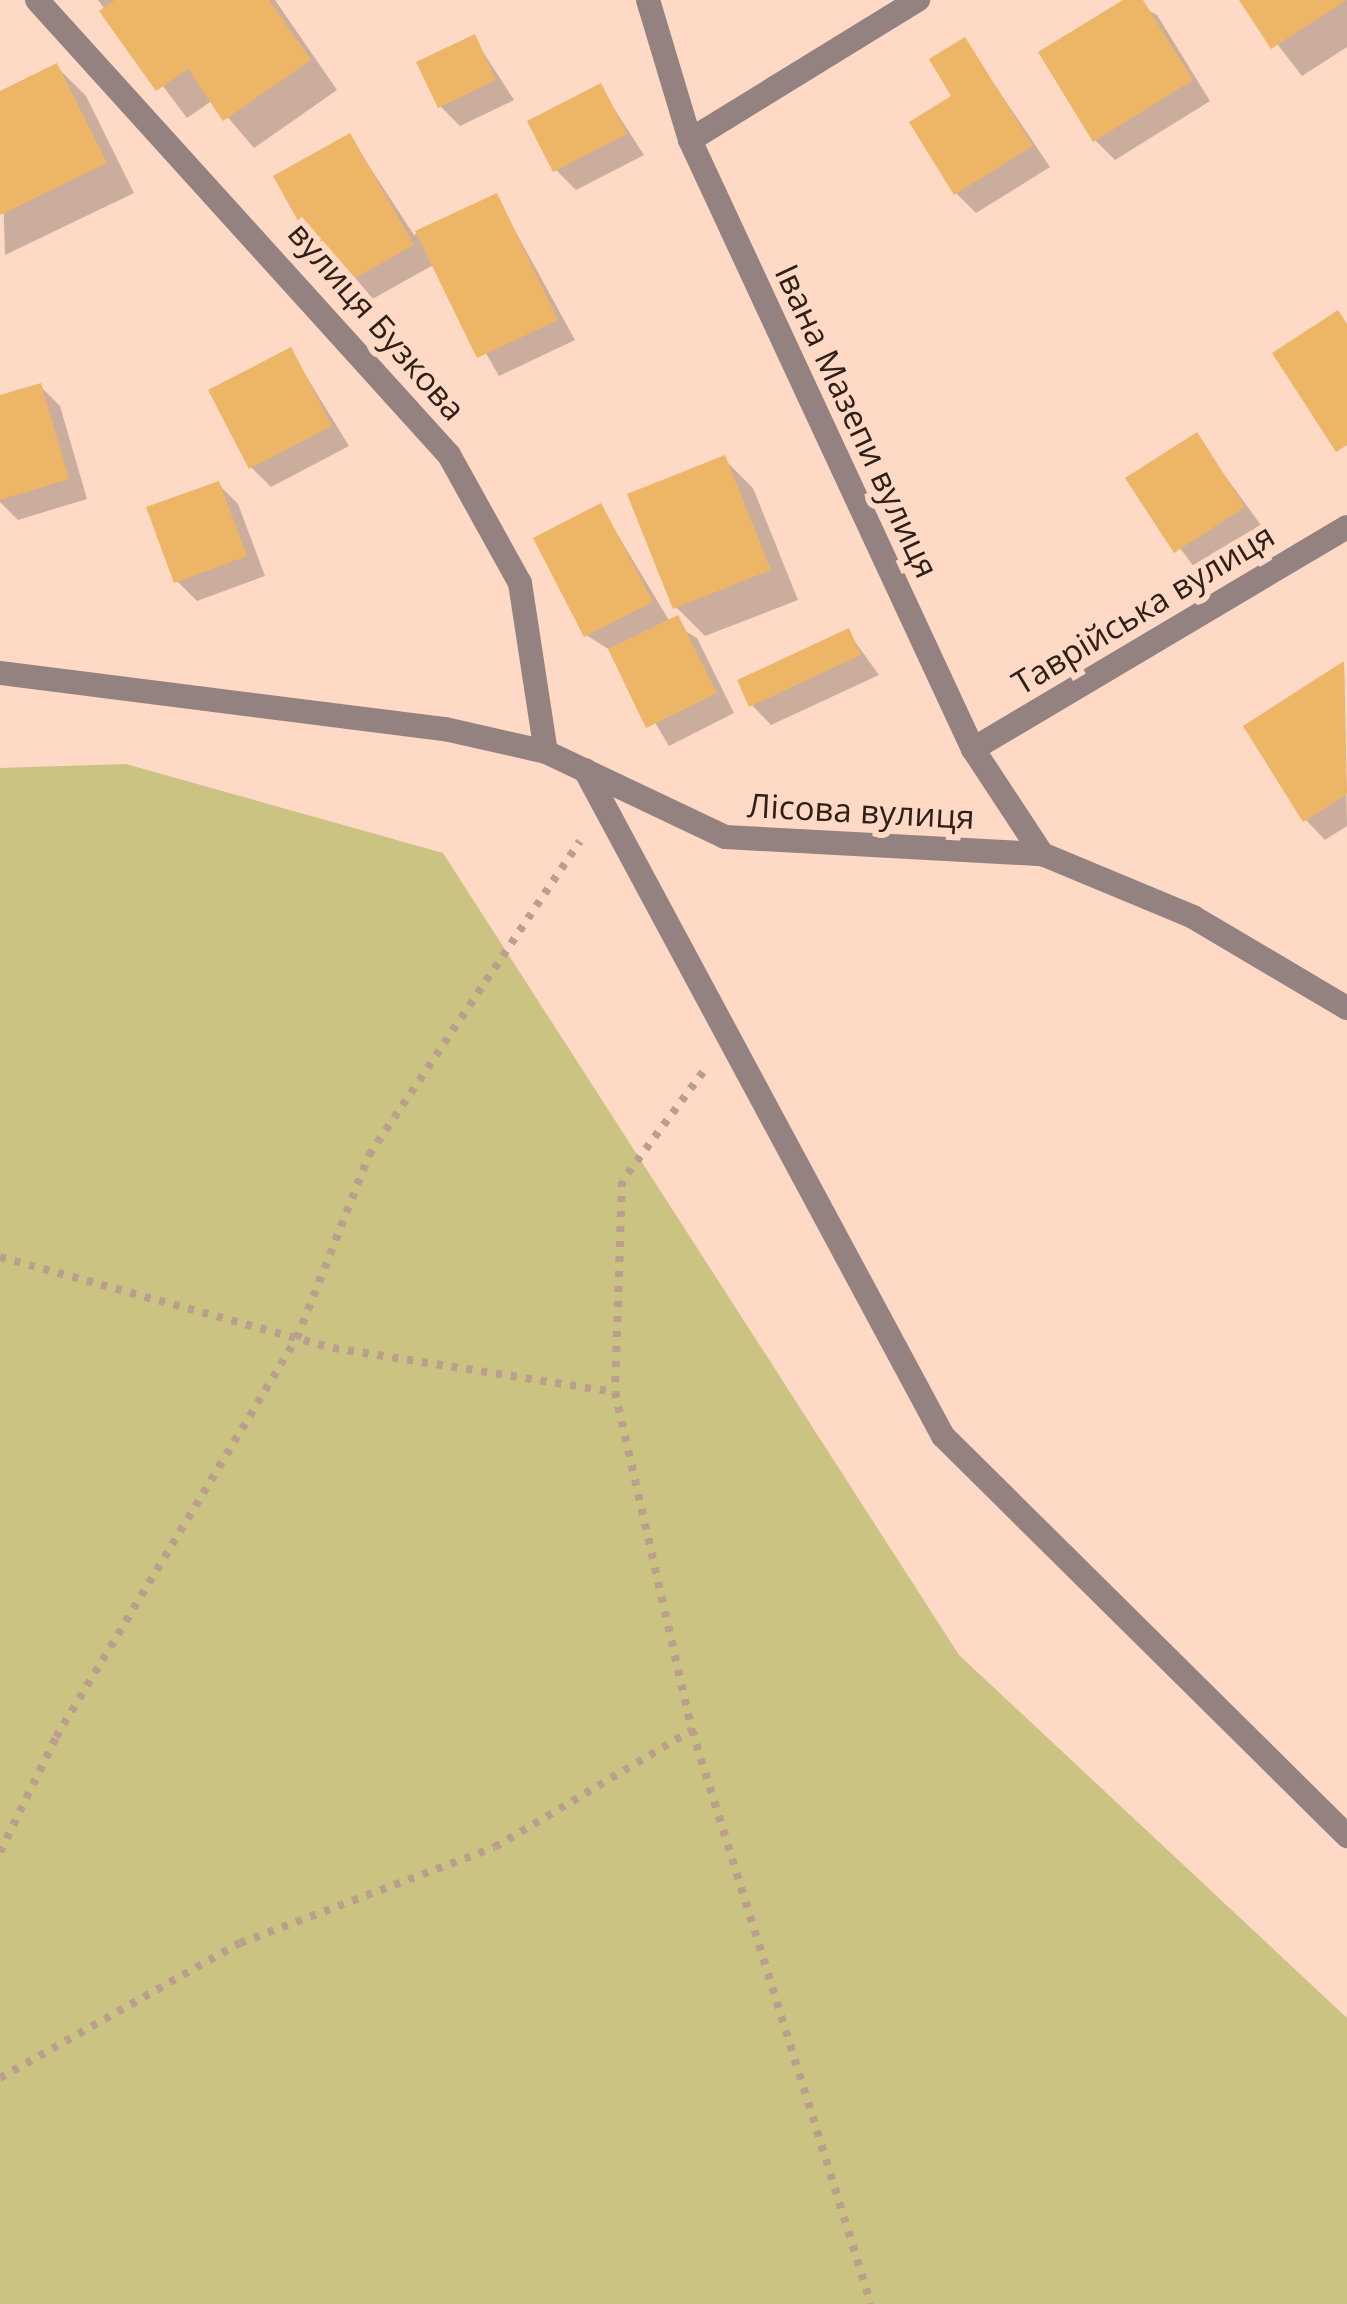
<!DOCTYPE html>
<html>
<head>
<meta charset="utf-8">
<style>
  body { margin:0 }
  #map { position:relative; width:1347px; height:2304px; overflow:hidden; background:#fed9c5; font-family:"Open Sans",sans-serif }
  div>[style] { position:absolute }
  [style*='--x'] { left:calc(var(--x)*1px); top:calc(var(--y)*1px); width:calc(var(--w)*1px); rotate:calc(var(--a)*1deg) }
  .green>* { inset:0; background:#cac382 }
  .shadow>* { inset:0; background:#0003 }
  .building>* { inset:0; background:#ecb666 }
  .path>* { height:8px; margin-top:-4px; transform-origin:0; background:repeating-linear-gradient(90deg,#bc9e8e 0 6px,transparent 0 15px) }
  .service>* { height:24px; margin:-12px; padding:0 12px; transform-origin:12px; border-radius:12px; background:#948281 }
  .minor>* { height:24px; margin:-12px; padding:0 12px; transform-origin:12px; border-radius:12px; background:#948281 }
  span { translate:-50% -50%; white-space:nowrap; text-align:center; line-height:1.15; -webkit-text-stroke:12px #fed9c5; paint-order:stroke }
  .street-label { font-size:33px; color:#2e2019 }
</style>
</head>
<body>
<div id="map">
  <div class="green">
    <div style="clip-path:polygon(126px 764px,443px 853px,959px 1655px,1347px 2018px,1347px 2304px,0 2304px,0 768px)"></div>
  </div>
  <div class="shadow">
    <div style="clip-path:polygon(98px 0,275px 0,337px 90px,254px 148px,213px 100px,187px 118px)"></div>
    <div style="clip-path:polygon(1129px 0,1157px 15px,1210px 101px,1115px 160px,1095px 140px)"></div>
    <div style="clip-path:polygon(1243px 0,1347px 0,1347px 47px,1302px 76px)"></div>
    <div style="clip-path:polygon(474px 38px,514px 100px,460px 126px,440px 106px)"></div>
    <div style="clip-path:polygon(965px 41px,1050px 167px,976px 213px,956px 193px)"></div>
    <div style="clip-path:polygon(57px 67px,86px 96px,134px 193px,5px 255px,0 94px)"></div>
    <div style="clip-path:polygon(600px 87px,644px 155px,576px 190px,556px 170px)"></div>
    <div style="clip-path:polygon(350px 137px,414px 235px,496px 196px,575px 340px,499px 376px,435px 264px,358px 307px,338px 287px)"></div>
    <div style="clip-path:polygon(290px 350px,349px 446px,271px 487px,251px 467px)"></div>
    <div style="clip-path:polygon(40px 386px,60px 406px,87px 499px,18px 520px,0 502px,0 398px)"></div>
    <div style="clip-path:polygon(1196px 436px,1263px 528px,1197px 571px,1129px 479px)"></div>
    <div style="clip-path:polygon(724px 459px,753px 488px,798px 600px,705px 636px,676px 607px)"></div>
    <div style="clip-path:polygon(218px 484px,238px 504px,265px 576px,197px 601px,177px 581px)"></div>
    <div style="clip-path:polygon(601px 507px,670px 622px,697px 638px,734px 713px,669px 746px,613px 652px,586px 635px)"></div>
    <div style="clip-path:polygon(848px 632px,879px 675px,771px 725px,752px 705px)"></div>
    <div style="clip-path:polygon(1344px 665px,1347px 826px,1325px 840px,1306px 820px)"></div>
  </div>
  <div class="building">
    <div style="clip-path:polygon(115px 0,269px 0,311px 60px,223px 121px,188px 69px,156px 91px,99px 11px)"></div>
    <div style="clip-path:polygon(1123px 0,1143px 0,1193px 80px,1093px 142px,1038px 52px)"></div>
    <div style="clip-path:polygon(1239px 0,1347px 0,1271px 49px)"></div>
    <div style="clip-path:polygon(475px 34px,496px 80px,438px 108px,416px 62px)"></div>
    <div style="clip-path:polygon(965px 37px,1033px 146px,954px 195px,909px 122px,951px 96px,929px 59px)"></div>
    <div style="clip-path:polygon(57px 63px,107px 163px,0 215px,0 91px)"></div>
    <div style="clip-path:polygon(601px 83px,627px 134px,553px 172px,527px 121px)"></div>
    <div style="clip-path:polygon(350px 133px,414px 245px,336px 289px,273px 176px)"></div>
    <div style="clip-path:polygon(497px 193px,558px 320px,477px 358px,415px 231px)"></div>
    <div style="clip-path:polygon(1338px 310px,1347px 324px,1347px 445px,1336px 452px,1272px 353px)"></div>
    <div style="clip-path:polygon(291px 347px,332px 426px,249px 469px,208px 390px)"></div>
    <div style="clip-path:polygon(41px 383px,69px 479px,0 500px,0 395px)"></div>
    <div style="clip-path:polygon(1197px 432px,1245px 507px,1174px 553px,1125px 478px)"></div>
    <div style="clip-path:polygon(725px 455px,771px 570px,673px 609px,627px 494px)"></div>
    <div style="clip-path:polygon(219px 481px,247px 556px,174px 583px,146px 507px)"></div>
    <div style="clip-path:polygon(601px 503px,653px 602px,584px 637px,533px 538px)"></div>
    <div style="clip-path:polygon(678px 615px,717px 693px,646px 728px,608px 649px)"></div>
    <div style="clip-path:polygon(849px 628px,861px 655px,749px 707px,737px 680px)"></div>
    <div style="clip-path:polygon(1344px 661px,1347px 794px,1303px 822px,1243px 726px)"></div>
  </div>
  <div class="path">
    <div style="--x:703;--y:1072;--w:136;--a:126.6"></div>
    <div style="--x:622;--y:1181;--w:211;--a:91.9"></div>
    <div style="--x:615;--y:1392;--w:347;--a:77.2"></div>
    <div style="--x:692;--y:1730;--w:601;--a:72.68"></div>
    <div style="--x:0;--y:1257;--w:345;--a:15.3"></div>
    <div style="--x:333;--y:1348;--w:285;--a:8.9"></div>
    <div style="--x:0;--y:1852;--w:128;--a:-64"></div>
    <div style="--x:56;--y:1737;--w:466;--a:-58.9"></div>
    <div style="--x:297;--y:1338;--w:197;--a:-68.5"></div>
    <div style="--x:369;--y:1155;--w:378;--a:-56.1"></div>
    <div style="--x:0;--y:2078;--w:275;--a:-29.4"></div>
    <div style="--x:240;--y:1943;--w:272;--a:-20.6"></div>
    <div style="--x:495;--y:1847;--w:229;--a:-30.7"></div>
  </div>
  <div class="service">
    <div style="--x:585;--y:770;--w:756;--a:61.74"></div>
    <div style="--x:943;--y:1436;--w:569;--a:44.71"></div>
  </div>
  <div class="minor">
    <div style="--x:37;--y:0;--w:614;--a:47.84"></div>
    <div style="--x:449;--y:455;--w:146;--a:61"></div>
    <div style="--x:520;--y:583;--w:171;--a:81.3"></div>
    <div style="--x:648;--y:0;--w:146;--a:73.3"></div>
    <div style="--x:690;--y:140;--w:672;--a:65.08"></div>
    <div style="--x:973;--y:749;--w:126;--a:56.7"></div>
    <div style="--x:690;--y:140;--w:268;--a:-31.6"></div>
    <div style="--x:0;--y:673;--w:449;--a:7.2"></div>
    <div style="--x:445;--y:729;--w:104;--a:12.8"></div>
    <div style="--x:546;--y:752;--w:198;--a:25.4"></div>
    <div style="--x:725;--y:837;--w:317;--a:3.1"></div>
    <div style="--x:1042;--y:854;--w:164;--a:22.6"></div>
    <div style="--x:1193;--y:917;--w:179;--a:30.6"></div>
    <div style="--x:973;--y:749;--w:435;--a:-30.7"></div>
  </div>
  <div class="street-label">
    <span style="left:377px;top:321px;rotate:49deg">вулиця Бузкова</span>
    <span style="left:857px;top:421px;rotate:65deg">Івана Мазепи вулиця</span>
    <span style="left:1143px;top:609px;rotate:-31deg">Таврійська вулиця</span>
    <span style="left:861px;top:811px;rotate:3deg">Лісова вулиця</span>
  </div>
</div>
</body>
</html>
